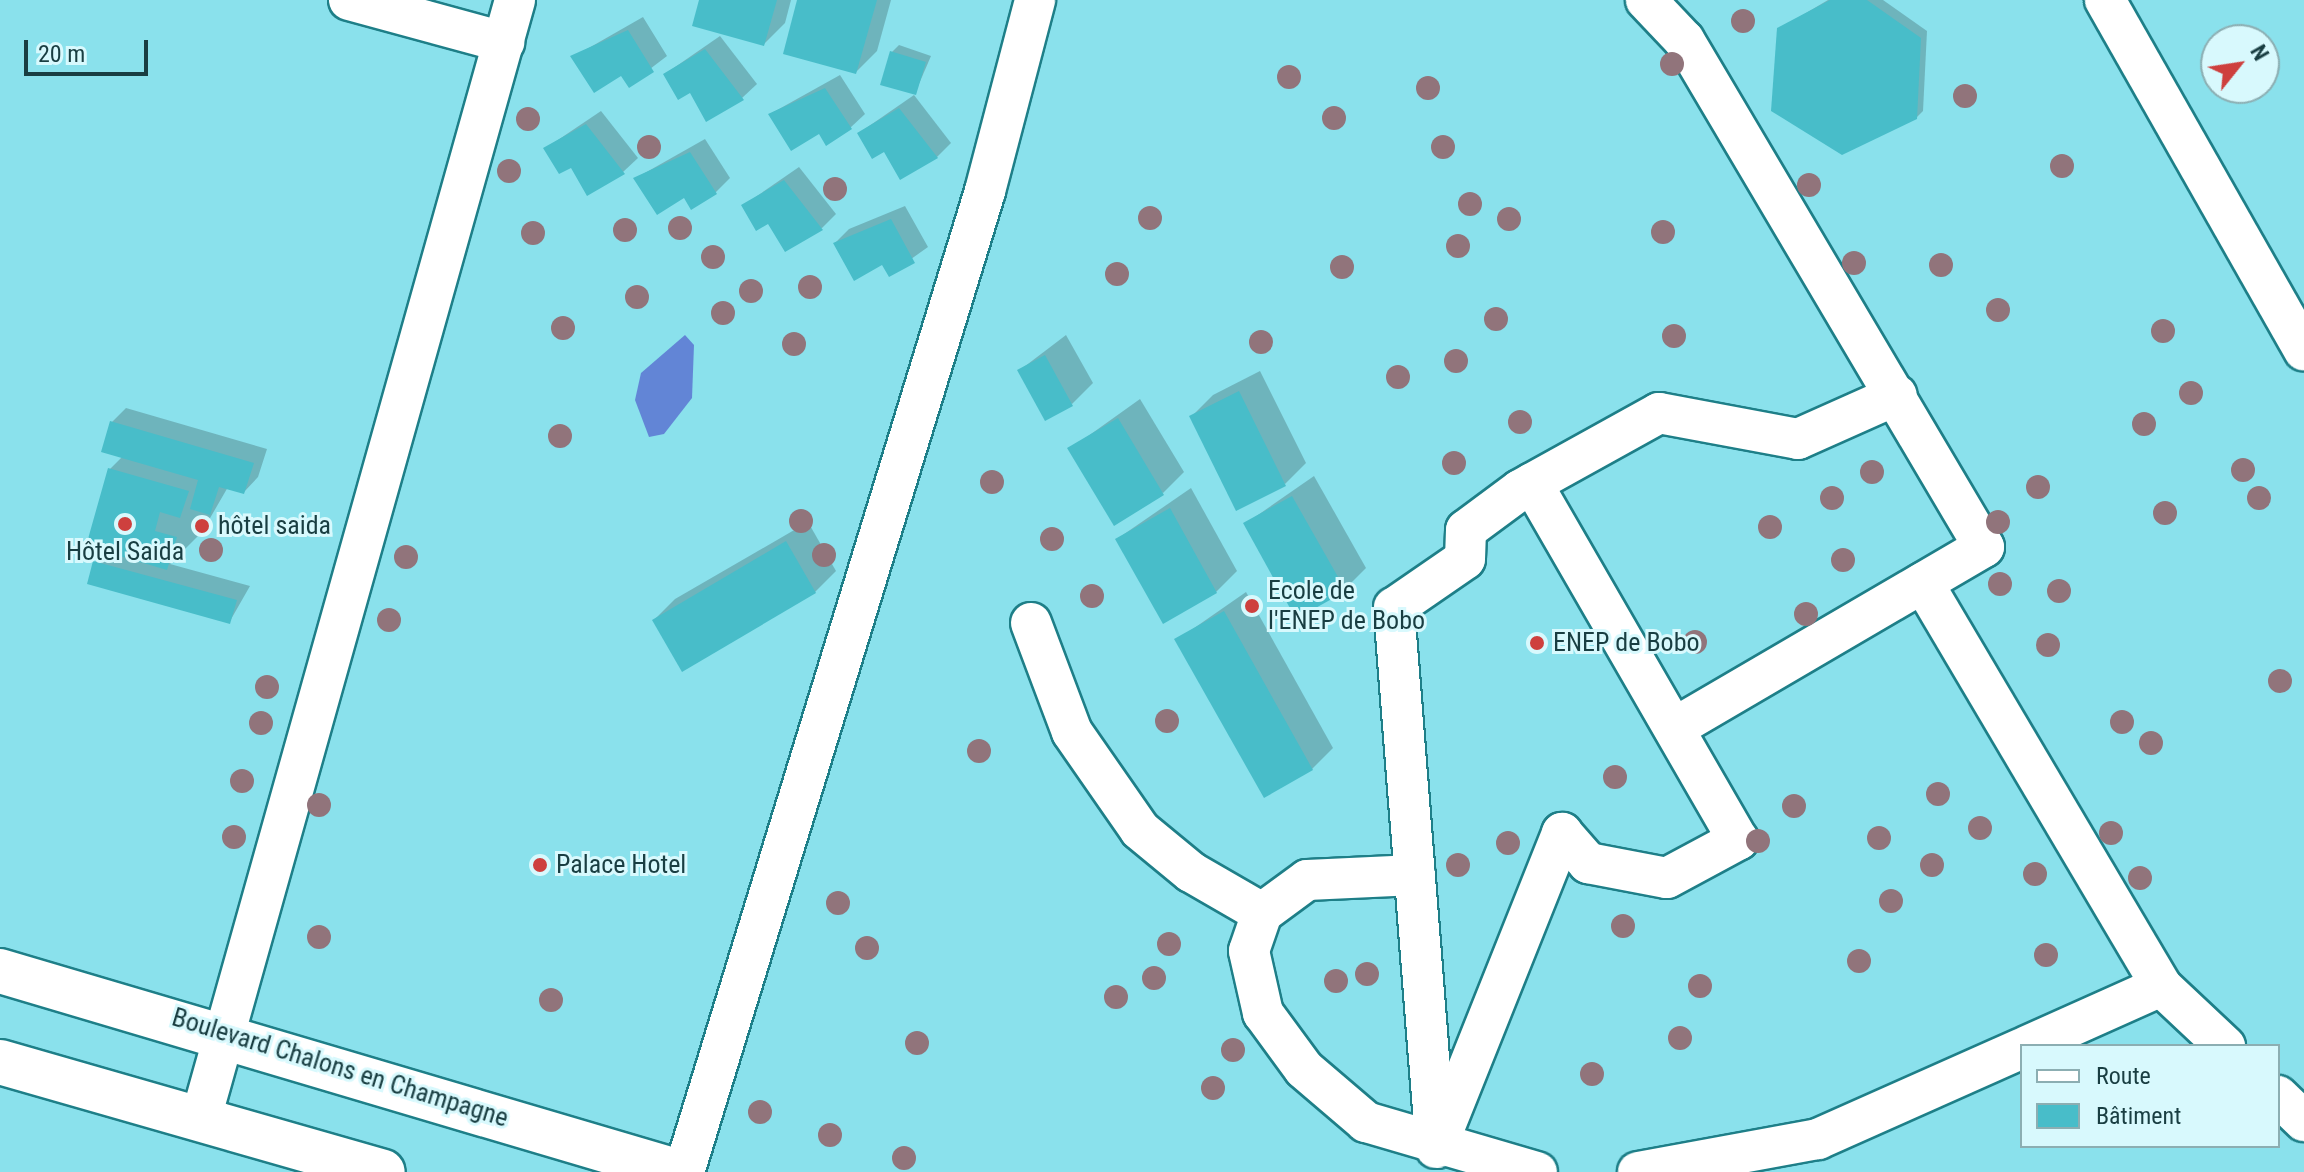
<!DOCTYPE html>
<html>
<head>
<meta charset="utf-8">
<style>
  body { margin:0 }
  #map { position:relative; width:2304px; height:1172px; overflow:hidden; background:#8ae1ec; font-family:"Roboto Condensed",sans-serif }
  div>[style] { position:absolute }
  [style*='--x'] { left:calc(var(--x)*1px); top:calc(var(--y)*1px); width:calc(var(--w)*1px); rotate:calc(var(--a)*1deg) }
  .water>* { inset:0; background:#6285d6 }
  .shadow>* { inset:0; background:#0003 }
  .building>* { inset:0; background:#48bdc9 }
  .roads { filter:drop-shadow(2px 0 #1e7f88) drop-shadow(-2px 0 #1e7f88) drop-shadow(0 2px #1e7f88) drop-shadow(0 -2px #1e7f88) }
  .minor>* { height:40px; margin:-20px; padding:0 20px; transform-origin:20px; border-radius:20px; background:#fff }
  .major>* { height:44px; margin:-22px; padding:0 22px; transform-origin:22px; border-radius:22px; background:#fff }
  .trees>* { width:24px; height:24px; margin:-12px; border-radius:50%; background:#91747b }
  .dots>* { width:22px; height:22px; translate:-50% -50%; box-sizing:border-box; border:4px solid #d8f9fd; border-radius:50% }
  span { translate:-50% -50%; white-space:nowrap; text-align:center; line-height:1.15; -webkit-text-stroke:6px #d8f9fd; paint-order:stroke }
  .poi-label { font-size:26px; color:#193e42 }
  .left { translate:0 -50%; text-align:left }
  .street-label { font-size:26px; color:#193e42 }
  .legend { position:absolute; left:2020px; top:1044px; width:260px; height:104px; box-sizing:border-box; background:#d8f9fd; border:2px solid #8caeb2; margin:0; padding:10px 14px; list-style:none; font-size:24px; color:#193e42 }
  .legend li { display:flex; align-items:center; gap:16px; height:40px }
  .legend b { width:40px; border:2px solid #8caeb2 }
  .north { position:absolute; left:2200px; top:24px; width:80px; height:80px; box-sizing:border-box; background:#d8f9fd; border:2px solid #8caeb2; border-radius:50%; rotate:60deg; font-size:22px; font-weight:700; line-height:32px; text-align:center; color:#193e42 }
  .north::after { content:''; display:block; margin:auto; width:28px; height:36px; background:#ce403e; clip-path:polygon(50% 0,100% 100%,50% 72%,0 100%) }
  .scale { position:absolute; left:24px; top:40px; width:124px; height:36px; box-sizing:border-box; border:4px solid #193e42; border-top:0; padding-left:10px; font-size:24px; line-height:28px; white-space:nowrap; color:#193e42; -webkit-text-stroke:6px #d8f9fd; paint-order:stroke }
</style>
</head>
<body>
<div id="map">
  <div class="water">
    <div style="clip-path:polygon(685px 335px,694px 345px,692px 398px,664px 434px,649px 437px,635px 400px,641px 373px)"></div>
  </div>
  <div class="shadow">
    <div style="clip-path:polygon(701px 0,791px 0,785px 23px,764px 44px)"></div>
    <div style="clip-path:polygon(799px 0,891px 0,877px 51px,856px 72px)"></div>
    <div style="clip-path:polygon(1828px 0,1883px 0,1927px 31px,1923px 111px,1916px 118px,1779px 29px)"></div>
    <div style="clip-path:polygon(643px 17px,667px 56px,629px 85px,622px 73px,573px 57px)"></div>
    <div style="clip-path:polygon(720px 36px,757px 84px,742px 98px,690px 91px,665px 74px)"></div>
    <div style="clip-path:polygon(899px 45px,931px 56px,915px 93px,892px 52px)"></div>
    <div style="clip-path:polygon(840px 75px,865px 114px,850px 128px,770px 114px)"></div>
    <div style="clip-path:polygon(914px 95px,951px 143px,937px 157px,884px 149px,859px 133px)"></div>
    <div style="clip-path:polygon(601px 111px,638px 158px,623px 172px,571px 165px,546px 148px)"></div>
    <div style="clip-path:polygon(705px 139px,730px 178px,716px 192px,685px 195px,636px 178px)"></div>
    <div style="clip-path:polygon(799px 167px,836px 214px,822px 228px,769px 222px,744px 205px)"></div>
    <div style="clip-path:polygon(905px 206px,928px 247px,890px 274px,883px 263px,835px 243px,849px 229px)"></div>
    <div style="clip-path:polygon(1066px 335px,1093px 383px,1072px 404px,1020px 370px)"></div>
    <div style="clip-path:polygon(1260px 371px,1306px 463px,1285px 484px,1192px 416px,1213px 395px)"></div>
    <div style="clip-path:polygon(1140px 399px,1184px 472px,1163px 493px,1070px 449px)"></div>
    <div style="clip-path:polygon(126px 408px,267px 449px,258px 477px,244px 492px,228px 487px,202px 532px,170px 564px,250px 586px,230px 621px,95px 562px,107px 550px,110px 469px,123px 456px,112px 422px)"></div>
    <div style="clip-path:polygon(1314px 476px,1366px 568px,1344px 590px,1245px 524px)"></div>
    <div style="clip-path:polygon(1191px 488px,1237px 571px,1216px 592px,1117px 539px)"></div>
    <div style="clip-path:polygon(808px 522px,836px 571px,815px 592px,654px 620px,675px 599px)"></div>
    <div style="clip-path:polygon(1246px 592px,1333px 748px,1312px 769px,1177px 640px)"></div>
  </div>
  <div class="building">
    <div style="clip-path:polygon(699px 0,777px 0,764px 46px,692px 26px)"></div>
    <div style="clip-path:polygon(797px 0,877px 0,856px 74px,783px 54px)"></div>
    <div style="clip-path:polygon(1830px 0,1867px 0,1921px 38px,1917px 119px,1842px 155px,1771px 111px,1777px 28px)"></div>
    <div style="clip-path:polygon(628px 30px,654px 72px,629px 88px,621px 76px,594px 93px,570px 56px)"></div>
    <div style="clip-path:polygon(705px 49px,744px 100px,706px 122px,690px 93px,678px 100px,663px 74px)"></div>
    <div style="clip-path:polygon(890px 51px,926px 62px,916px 95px,880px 85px)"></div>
    <div style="clip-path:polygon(825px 88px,852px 129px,826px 146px,819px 134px,791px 151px,768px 114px)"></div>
    <div style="clip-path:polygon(899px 108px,938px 158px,900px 180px,884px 152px,872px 159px,857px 133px)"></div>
    <div style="clip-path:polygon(586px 124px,625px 174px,587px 196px,571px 168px,559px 174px,543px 148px)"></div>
    <div style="clip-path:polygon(690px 152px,717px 194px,691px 210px,684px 198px,657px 215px,633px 178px)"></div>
    <div style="clip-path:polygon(784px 180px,823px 230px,785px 252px,768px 224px,756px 231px,741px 205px)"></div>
    <div style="clip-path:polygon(891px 219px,915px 263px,889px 277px,882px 265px,854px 281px,833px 243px)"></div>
    <div style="clip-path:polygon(1045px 355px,1073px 406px,1045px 421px,1017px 370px)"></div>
    <div style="clip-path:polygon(1239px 391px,1286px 486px,1236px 511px,1189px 416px)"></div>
    <div style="clip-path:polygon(1118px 418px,1164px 495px,1114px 526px,1067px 448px)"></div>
    <div style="clip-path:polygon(110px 421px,254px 463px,244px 494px,219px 487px,210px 515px,190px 509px,198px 480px,101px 452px)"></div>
    <div style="clip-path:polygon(108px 468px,189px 491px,180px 518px,160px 512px,155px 531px,177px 537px,167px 570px,86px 546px)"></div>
    <div style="clip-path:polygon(1292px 496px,1346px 591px,1296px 619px,1243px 523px)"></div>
    <div style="clip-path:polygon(1170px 508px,1217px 593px,1163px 624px,1115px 539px)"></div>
    <div style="clip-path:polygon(786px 541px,816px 593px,682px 672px,652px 620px)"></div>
    <div style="clip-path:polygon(93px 561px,237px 600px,230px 624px,87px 584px)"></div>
    <div style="clip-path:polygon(1224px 611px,1313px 770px,1264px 798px,1174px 639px)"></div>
  </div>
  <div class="roads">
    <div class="minor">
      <div style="--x:349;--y:0;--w:161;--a:15.2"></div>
      <div style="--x:1646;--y:0;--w:55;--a:46.5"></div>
      <div style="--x:1684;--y:40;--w:589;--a:59.39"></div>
      <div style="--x:1984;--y:547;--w:359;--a:149.7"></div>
      <div style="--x:2105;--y:0;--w:403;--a:60.4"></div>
      <div style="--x:1923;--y:583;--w:468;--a:59.4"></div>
      <div style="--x:2161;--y:986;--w:88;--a:43.2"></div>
      <div style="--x:1031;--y:623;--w:116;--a:69.4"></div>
      <div style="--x:1072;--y:732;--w:119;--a:55.2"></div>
      <div style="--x:1140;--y:830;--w:66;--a:39.5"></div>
      <div style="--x:1191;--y:872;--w:82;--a:30"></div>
      <div style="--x:1415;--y:875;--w:108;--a:177.3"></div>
      <div style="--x:1307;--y:880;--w:56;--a:143.7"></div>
      <div style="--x:1262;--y:913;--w:40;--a:108.9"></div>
      <div style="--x:1249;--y:951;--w:64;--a:77.3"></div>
      <div style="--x:1263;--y:1013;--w:69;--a:53.8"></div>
      <div style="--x:1304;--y:1069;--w:82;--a:40.5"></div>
      <div style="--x:1366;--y:1122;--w:178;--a:16.3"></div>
      <div style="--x:2027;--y:1046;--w:147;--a:-24.1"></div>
      <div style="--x:2278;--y:1096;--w:36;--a:44"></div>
      <div style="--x:201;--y:1118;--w:1161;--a:-74.31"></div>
      <div style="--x:1439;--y:1141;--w:332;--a:-68.2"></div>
      <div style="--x:1562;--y:833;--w:40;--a:49"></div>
      <div style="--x:1588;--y:863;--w:80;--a:10.8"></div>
      <div style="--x:1667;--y:878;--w:81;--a:-28.2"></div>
      <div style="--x:1738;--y:840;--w:412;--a:-120"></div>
      <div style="--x:1436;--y:1148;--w:542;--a:-94.45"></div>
      <div style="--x:1394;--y:608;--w:86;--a:-34.6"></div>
      <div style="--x:1465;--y:559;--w:29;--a:-88"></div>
      <div style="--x:1466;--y:530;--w:67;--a:-36.5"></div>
      <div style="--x:1520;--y:490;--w:159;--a:-29"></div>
      <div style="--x:1659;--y:413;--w:141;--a:10.6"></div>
      <div style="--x:1798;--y:439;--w:108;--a:-24"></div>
      <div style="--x:684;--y:1172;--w:1026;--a:-72.94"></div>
      <div style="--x:985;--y:191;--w:197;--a:-75.3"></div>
      <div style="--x:1638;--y:1172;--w:183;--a:-10.4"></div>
      <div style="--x:1818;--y:1139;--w:223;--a:-24"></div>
    </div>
    <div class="major">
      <div style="--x:0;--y:971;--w:708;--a:16.49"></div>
      <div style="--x:0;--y:1062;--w:398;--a:16"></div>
    </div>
  </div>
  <div class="trees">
    <div style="left:1743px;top:21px"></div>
    <div style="left:1672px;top:64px"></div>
    <div style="left:1289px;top:77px"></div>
    <div style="left:1428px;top:88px"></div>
    <div style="left:1965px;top:96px"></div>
    <div style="left:1334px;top:118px"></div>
    <div style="left:528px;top:119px"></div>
    <div style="left:649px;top:147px"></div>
    <div style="left:1443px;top:147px"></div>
    <div style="left:2062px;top:166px"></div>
    <div style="left:509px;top:171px"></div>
    <div style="left:1809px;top:185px"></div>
    <div style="left:835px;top:189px"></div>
    <div style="left:1470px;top:204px"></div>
    <div style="left:1150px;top:218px"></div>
    <div style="left:1509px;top:219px"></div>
    <div style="left:680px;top:228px"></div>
    <div style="left:625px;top:230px"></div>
    <div style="left:1663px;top:232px"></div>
    <div style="left:533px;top:233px"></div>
    <div style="left:1458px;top:246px"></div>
    <div style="left:713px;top:257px"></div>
    <div style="left:1854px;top:263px"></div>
    <div style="left:1941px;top:265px"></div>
    <div style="left:1342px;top:267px"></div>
    <div style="left:1117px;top:274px"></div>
    <div style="left:810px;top:287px"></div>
    <div style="left:751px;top:291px"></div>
    <div style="left:637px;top:297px"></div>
    <div style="left:1998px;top:310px"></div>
    <div style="left:723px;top:313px"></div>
    <div style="left:1496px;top:319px"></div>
    <div style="left:563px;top:328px"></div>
    <div style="left:2163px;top:331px"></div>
    <div style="left:1674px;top:336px"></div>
    <div style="left:1261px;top:342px"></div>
    <div style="left:794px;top:344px"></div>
    <div style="left:1456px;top:361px"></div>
    <div style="left:1398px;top:377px"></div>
    <div style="left:2191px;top:393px"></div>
    <div style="left:1520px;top:422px"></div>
    <div style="left:2144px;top:424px"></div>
    <div style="left:560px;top:436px"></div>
    <div style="left:1454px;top:463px"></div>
    <div style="left:2243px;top:470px"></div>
    <div style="left:1872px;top:472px"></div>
    <div style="left:992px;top:482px"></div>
    <div style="left:2038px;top:487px"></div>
    <div style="left:1832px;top:498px"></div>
    <div style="left:2259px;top:498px"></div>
    <div style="left:2165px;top:513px"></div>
    <div style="left:801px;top:521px"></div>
    <div style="left:1998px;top:522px"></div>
    <div style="left:1770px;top:527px"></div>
    <div style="left:1052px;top:539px"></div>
    <div style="left:211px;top:550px"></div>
    <div style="left:824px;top:555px"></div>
    <div style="left:406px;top:557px"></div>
    <div style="left:1843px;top:560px"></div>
    <div style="left:2000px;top:584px"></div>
    <div style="left:2059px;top:591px"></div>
    <div style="left:1092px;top:596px"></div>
    <div style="left:1806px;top:614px"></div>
    <div style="left:389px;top:620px"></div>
    <div style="left:1695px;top:642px"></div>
    <div style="left:2048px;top:645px"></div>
    <div style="left:2280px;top:681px"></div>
    <div style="left:267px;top:687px"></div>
    <div style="left:1167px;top:721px"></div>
    <div style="left:2122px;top:722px"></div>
    <div style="left:261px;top:723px"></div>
    <div style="left:2151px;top:743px"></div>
    <div style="left:979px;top:751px"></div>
    <div style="left:1615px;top:777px"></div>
    <div style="left:242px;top:781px"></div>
    <div style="left:1938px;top:794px"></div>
    <div style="left:319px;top:805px"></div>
    <div style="left:1794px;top:806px"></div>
    <div style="left:1980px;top:828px"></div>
    <div style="left:2111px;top:833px"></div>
    <div style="left:234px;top:837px"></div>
    <div style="left:1879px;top:838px"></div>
    <div style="left:1758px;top:841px"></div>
    <div style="left:1508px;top:843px"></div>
    <div style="left:1458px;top:865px"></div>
    <div style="left:1932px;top:865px"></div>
    <div style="left:2035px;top:874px"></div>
    <div style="left:2140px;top:878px"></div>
    <div style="left:1891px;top:901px"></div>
    <div style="left:838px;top:903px"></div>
    <div style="left:1623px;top:926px"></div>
    <div style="left:319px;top:937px"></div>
    <div style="left:1169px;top:944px"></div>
    <div style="left:867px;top:948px"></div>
    <div style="left:2046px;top:955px"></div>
    <div style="left:1859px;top:961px"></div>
    <div style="left:1367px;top:974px"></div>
    <div style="left:1154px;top:978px"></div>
    <div style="left:1336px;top:981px"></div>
    <div style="left:1700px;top:986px"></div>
    <div style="left:1116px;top:997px"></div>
    <div style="left:551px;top:1000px"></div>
    <div style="left:1680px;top:1038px"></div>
    <div style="left:917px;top:1043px"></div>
    <div style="left:1233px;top:1050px"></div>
    <div style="left:1592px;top:1074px"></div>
    <div style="left:1213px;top:1088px"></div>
    <div style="left:760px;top:1112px"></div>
    <div style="left:830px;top:1135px"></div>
    <div style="left:904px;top:1158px"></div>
  </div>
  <div class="dots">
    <div style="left:125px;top:524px;background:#ce403e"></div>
    <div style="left:202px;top:526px;background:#ce403e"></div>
    <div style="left:1252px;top:606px;background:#ce403e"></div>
    <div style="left:1537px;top:643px;background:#ce403e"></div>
    <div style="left:540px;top:865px;background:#ce403e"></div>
  </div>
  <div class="poi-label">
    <span class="left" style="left:218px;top:526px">hôtel saida</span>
    <span style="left:125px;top:552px">Hôtel Saida</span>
    <span class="left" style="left:1268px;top:606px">Ecole de<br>l'ENEP de Bobo</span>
    <span class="left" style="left:1553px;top:643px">ENEP de Bobo</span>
    <span class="left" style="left:556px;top:865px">Palace Hotel</span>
  </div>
  <div class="street-label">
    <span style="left:340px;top:1068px;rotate:17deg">Boulevard Chalons en Champagne</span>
  </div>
  <ul class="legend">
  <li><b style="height:10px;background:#fff"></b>Route</li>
  <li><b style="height:22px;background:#48bdc9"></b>Bâtiment</li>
  </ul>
  <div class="north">N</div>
  <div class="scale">20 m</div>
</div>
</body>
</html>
